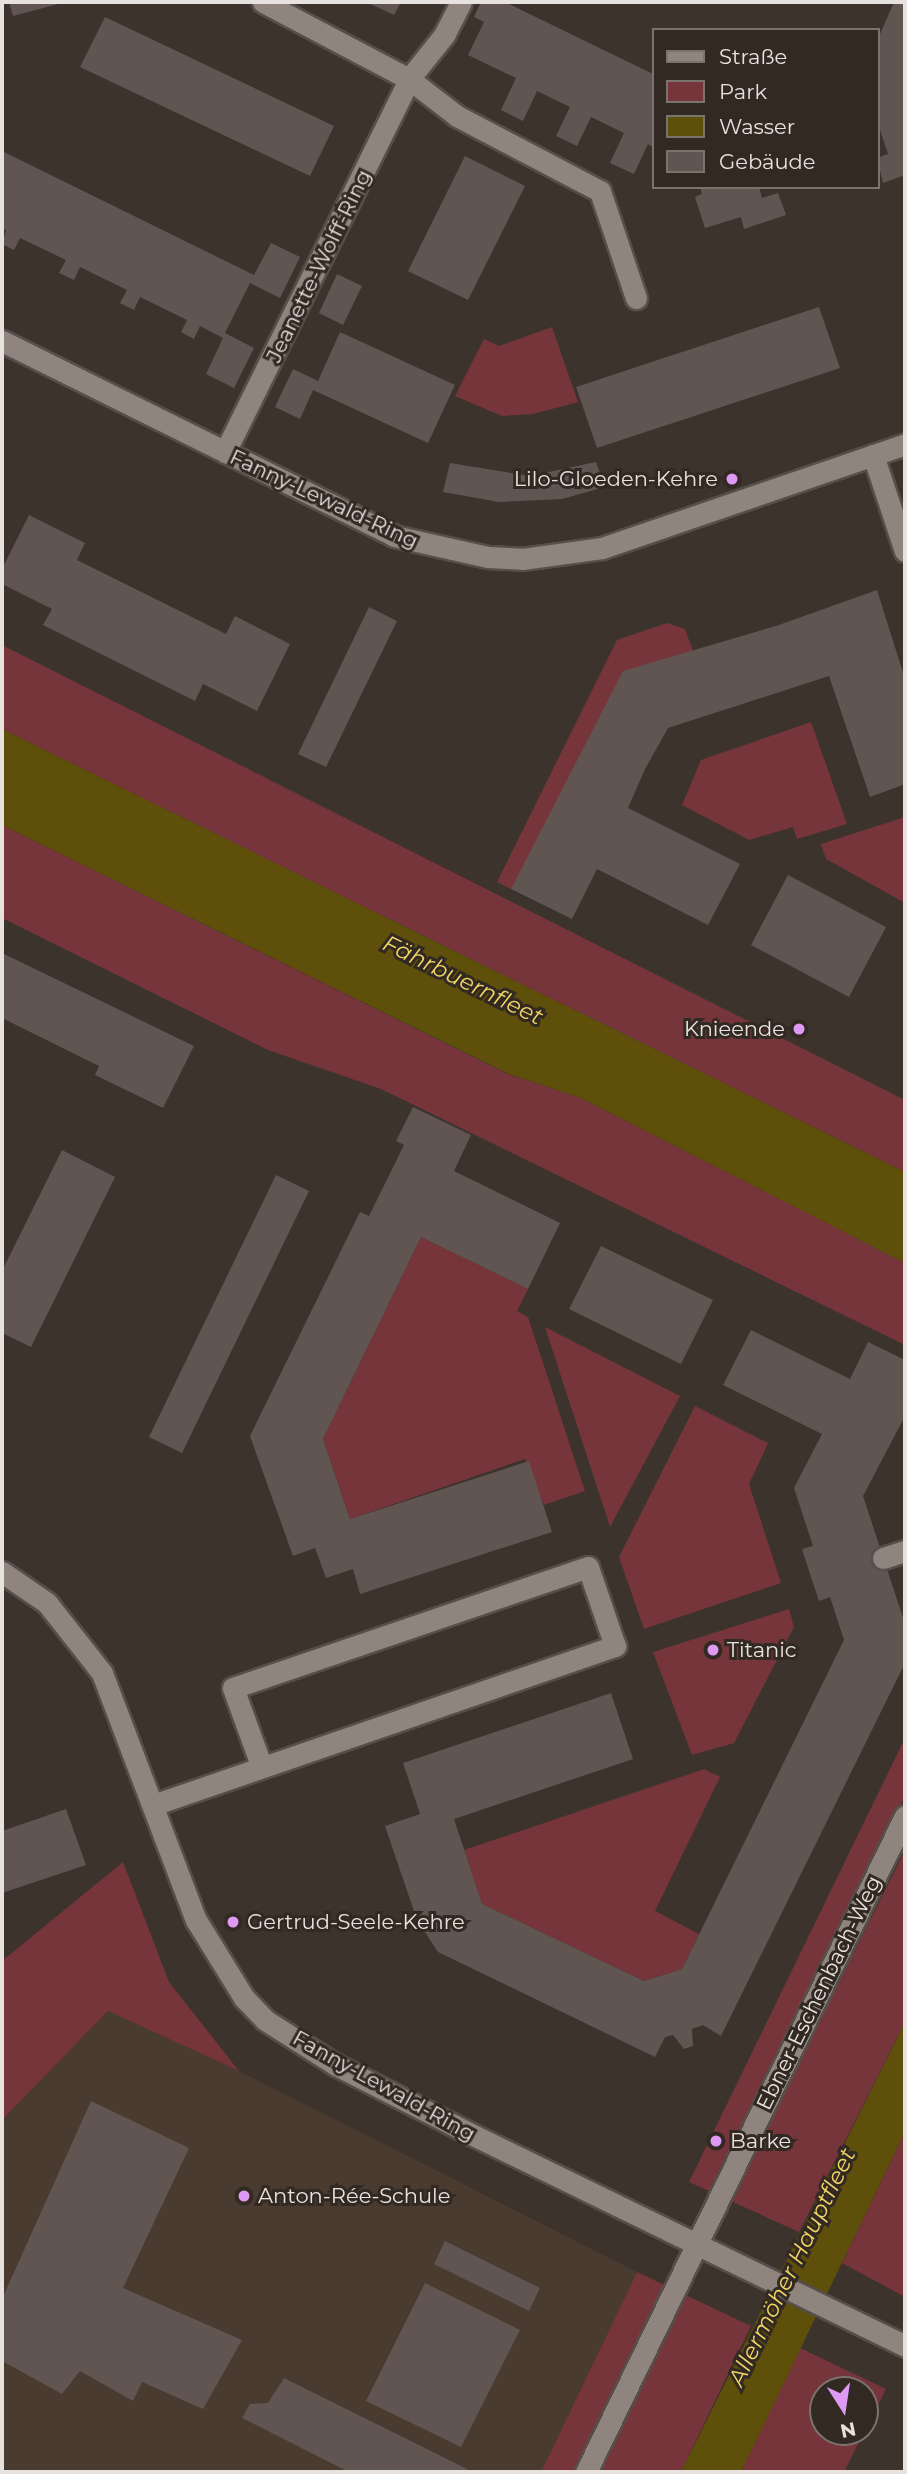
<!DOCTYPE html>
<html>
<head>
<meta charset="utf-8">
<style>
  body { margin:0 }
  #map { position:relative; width:907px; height:2474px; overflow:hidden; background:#3c332d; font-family:Montserrat,sans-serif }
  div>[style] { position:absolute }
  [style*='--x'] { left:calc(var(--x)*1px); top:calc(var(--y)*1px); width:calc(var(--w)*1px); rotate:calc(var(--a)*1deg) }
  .built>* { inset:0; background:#493b30 }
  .green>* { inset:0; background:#76353a }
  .water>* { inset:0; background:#5e4f0a }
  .building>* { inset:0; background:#615552 }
  .roads { filter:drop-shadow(2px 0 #564f49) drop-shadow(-2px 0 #564f49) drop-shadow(0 2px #564f49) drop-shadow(0 -2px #564f49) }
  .pedestrian>* { height:21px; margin:-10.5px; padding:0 10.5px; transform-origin:10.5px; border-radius:10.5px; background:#8f857e }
  .minor>* { height:21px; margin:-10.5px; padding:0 10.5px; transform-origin:10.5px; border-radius:10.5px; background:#8f857e }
  .dots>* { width:19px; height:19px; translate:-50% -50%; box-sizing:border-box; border:4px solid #322923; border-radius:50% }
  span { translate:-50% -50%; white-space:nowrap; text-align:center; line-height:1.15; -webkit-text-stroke:6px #322923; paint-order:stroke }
  .street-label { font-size:21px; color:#e8e2de }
  .poi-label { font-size:21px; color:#e8e2de }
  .right { translate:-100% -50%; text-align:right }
  .left { translate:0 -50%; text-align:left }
  .water-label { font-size:23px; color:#f0d463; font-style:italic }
  .frame { position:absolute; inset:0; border:4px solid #e8e2de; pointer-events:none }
  .legend { position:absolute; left:652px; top:28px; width:228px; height:161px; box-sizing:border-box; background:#322923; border:2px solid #7b736e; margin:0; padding:9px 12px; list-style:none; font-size:21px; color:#e8e2de }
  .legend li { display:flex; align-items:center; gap:14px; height:35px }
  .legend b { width:35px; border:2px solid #7b736e }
  .north { position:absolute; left:809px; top:2376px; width:70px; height:70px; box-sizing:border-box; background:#322923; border:2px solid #7b736e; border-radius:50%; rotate:168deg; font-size:19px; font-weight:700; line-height:28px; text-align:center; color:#e8e2de }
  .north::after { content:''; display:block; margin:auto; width:24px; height:32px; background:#dd99f4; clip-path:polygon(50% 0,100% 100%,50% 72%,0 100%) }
</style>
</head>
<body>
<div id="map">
  <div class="built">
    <div style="clip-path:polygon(108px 2011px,239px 2071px,637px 2272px,541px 2472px,2px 2472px,2px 2120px)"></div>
  </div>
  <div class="green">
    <div style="clip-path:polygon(552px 327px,578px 402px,533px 414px,502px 416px,455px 396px,484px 339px,499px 346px)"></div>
    <div style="clip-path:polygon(667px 623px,685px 629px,693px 651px,511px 889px,497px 882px,617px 640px)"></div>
    <div style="clip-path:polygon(2px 645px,905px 1100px,905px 1172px,2px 729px)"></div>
    <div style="clip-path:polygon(811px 722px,847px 824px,797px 839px,793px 827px,749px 840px,682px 805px,701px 760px)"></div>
    <div style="clip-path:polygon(905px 817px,905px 903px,826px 859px,821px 844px)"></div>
    <div style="clip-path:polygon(2px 825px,508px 1074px,581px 1098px,905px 1263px,905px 1345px,381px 1089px,268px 1050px,2px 918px)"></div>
    <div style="clip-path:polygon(421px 1237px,528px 1289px,517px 1311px,528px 1317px,585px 1491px,544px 1505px,525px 1459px,350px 1519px,323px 1439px)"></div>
    <div style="clip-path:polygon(545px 1327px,680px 1396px,610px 1527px)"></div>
    <div style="clip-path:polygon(695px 1406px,768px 1443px,749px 1484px,781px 1583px,644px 1629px,619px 1557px)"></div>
    <div style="clip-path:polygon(789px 1609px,794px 1627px,734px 1743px,692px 1755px,653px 1652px)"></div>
    <div style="clip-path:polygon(905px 1738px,905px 1796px,710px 2188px,732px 2199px,905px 1850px,905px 2022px,799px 2232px,689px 2182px)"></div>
    <div style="clip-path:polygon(704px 1769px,720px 1777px,655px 1911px,699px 1934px,682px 1969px,644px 1981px,482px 1904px,464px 1850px)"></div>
    <div style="clip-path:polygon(123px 1862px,169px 1982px,239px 2071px,108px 2011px,2px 2120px,2px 1961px)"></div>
    <div style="clip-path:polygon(905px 2132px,905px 2297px,842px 2263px)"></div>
    <div style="clip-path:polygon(637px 2272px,751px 2326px,681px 2472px,541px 2472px)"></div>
    <div style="clip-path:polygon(800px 2348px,886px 2389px,865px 2431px,865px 2390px,823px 2390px,823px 2432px,864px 2432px,844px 2472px,741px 2472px)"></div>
  </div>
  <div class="water">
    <div style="clip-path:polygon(2px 729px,905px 1172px,905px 1263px,581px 1098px,509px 1074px,2px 825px)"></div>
    <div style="clip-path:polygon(905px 2022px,905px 2132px,741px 2472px,681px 2472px)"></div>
  </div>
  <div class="building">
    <div style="clip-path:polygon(9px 2px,62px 2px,62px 3px,13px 16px)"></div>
    <div style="clip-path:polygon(366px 2px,401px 2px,394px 15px)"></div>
    <div style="clip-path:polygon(481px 2px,505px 2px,653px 74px,653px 147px,648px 144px,634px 174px,610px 163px,624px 133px,591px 117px,577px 146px,556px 136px,570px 107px,537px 91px,523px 121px,501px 110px,516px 78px,468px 55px,484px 22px,474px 17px)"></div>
    <div style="clip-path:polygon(894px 2px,905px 2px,905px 175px,883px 183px,877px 158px,888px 154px,877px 121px,877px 41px)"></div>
    <div style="clip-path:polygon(105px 17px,334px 126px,310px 176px,80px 67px)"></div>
    <div style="clip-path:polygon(2px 151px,254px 275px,271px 243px,300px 257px,280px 298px,250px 283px,225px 333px,254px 348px,234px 388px,206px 374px,223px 338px,200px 326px,194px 339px,181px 332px,187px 320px,140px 297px,134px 310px,120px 303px,127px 290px,80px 267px,74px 280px,59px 273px,66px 260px,20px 238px,14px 250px,2px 244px,6px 230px,2px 228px)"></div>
    <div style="clip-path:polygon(465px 156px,525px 186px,468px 300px,408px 271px)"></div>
    <div style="clip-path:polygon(700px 187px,759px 187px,762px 198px,778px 193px,786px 215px,744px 229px,741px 217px,705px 228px,695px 197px,702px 194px)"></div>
    <div style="clip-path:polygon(337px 274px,362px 286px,343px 325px,319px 313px)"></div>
    <div style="clip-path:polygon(819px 307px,840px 368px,597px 448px,576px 387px)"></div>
    <div style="clip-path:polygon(340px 332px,455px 385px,428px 443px,313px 390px,300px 419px,275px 407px,293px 369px,318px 381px)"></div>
    <div style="clip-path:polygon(596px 462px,605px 487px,562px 499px,499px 502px,443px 492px,450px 463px,530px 476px)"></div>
    <div style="clip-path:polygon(29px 515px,85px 543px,77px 560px,226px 634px,235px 616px,290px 644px,257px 711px,203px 684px,195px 701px,43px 625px,52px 609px,2px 584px,2px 569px)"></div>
    <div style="clip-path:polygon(877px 590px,905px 679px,905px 784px,870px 797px,829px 676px,668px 728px,645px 769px,628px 808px,740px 864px,708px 925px,597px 869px,572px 919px,511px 889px,623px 671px,776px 626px)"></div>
    <div style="clip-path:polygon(369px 607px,397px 621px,326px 767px,298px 754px)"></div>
    <div style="clip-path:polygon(788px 875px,886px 927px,849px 997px,751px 945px)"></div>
    <div style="clip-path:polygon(2px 953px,194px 1046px,163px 1108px,95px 1075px,99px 1066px,2px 1018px)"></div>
    <div style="clip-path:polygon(413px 1107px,471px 1135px,454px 1171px,560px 1223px,528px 1289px,421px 1237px,323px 1439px,350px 1519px,529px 1461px,552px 1532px,360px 1594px,353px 1569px,326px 1578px,315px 1548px,293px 1556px,250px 1436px,360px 1212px,369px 1216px,404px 1145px,396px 1141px)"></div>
    <div style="clip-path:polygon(62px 1150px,115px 1177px,31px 1347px,2px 1333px,2px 1271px)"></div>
    <div style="clip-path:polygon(276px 1175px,309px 1191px,182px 1453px,149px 1437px)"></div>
    <div style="clip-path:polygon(601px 1246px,713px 1300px,681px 1364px,569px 1309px)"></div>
    <div style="clip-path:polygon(751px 1330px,850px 1379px,868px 1342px,905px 1360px,905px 1416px,863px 1496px,905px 1624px,905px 1663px,721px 2036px,703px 2025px,692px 2029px,693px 2046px,684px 2049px,673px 2035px,665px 2037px,655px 2057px,438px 1952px,417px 1920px,385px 1826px,420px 1814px,403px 1763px,611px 1693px,633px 1759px,454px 1819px,482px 1904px,644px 1981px,682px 1969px,844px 1640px,830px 1597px,819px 1601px,812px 1580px,802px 1549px,813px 1546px,794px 1488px,822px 1434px,723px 1385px)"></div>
    <div style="clip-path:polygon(66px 1809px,86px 1865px,2px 1893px,2px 1831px)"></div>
    <div style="clip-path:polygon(91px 2101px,189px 2148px,123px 2288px,242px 2340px,203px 2409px,142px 2382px,133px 2401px,80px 2371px,62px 2394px,2px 2361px,2px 2299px)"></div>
    <div style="clip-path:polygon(445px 2241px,540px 2288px,529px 2311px,434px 2264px)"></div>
    <div style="clip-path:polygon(425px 2283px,520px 2330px,461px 2447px,366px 2401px)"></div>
    <div style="clip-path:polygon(284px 2378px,473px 2472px,349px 2472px,242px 2418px,250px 2404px,268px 2403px)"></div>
  </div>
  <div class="roads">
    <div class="pedestrian">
      <div style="--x:883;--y:1558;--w:23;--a:-18"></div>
      <div style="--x:586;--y:2472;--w:729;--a:-64.07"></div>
    </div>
    <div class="minor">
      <div style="--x:461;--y:2;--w:36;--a:117"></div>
      <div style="--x:445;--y:34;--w:58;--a:128.7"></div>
      <div style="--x:409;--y:79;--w:61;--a:37.6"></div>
      <div style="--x:457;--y:116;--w:161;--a:27.7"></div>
      <div style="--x:600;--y:191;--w:113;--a:71.4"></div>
      <div style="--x:2;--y:341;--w:438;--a:26.4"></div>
      <div style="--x:394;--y:536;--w:96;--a:12.6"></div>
      <div style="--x:488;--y:557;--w:34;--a:3"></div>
      <div style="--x:522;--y:559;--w:81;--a:-7.8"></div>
      <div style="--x:602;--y:548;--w:320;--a:-18.9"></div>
      <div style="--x:225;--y:452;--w:416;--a:-63.7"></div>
      <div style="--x:409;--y:79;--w:165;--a:-152.2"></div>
      <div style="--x:873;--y:455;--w:101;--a:71.6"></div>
      <div style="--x:2;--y:1572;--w:55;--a:34.6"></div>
      <div style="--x:47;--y:1603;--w:89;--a:51.8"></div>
      <div style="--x:102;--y:1673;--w:264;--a:69.2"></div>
      <div style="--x:196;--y:1920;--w:92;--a:58.4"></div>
      <div style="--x:244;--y:1998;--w:30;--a:46"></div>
      <div style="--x:265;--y:2020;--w:84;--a:32.4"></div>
      <div style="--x:336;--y:2065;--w:154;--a:27.1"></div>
      <div style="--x:473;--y:2135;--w:481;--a:26"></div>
      <div style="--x:153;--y:1805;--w:489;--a:-19"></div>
      <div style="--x:615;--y:1646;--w:83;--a:-108.9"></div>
      <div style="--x:588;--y:1567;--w:375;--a:161.2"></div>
      <div style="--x:233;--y:1688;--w:82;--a:70"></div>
    </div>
  </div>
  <div class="dots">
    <div style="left:732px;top:479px;background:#dd99f4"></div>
    <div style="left:799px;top:1029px;background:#dd99f4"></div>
    <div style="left:713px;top:1650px;background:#dd99f4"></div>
    <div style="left:233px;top:1922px;background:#dd99f4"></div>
    <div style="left:716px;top:2141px;background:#dd99f4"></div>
    <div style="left:244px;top:2196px;background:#dd99f4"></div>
  </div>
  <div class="street-label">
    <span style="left:319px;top:266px;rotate:-64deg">Jeanette-Wolff-Ring</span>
    <span style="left:324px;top:499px;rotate:25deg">Fanny-Lewald-Ring</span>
    <span style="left:819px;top:1993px;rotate:-64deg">Ebner-Eschenbach-Weg</span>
    <span style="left:384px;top:2086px;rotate:29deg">Fanny-Lewald-Ring</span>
  </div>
  <div class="poi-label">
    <span class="right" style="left:718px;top:479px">Lilo-Gloeden-Kehre</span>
    <span class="right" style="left:785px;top:1029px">Knieende</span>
    <span class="left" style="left:727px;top:1650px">Titanic</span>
    <span class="left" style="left:247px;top:1922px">Gertrud-Seele-Kehre</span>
    <span class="left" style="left:730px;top:2141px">Barke</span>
    <span class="left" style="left:258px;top:2196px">Anton-Rée-Schule</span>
  </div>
  <div class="water-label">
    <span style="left:463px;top:980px;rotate:26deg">Fährbuernfleet</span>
    <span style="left:792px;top:2267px;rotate:-64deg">Allermöher Hauptfleet</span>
  </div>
  <div class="frame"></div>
  <ul class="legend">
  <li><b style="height:9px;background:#8f857e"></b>Straße</li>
  <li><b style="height:19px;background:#76353a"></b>Park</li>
  <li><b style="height:19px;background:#5e4f0a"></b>Wasser</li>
  <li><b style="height:19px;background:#615552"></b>Gebäude</li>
  </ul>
  <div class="north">N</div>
</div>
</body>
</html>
